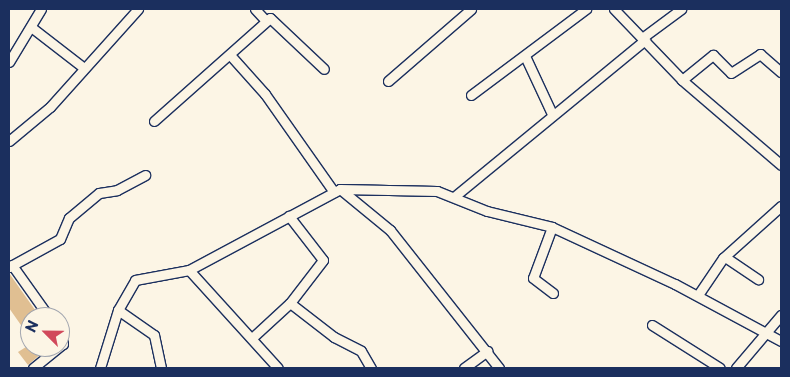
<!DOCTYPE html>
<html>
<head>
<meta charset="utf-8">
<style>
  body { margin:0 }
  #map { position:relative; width:790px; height:377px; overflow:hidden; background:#fcf5e5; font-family:"Playpen Sans",sans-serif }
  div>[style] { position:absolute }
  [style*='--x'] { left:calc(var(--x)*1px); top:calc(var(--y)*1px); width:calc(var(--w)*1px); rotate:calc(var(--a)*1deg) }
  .building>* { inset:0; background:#e0bf92 }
  .roads { filter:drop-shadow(1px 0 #1b2f5e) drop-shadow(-1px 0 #1b2f5e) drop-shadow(0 1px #1b2f5e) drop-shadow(0 -1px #1b2f5e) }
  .minor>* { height:9px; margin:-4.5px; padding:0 4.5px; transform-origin:4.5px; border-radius:4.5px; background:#fcf5e5 }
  span { translate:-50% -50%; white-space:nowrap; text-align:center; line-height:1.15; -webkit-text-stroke:4.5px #fcf5e5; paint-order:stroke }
  .frame { position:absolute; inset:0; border:10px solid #1b2f5e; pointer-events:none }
  .north { position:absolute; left:20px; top:307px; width:50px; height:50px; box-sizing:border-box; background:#fcf5e5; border:1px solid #a2a6af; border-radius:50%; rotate:293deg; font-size:14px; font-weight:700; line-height:20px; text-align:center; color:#1b2f5e }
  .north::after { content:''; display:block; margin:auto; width:18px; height:22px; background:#d1495b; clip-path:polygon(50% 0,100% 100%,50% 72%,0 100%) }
</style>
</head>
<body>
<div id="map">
  <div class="building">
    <div style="clip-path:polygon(9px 273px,40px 317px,30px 317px,30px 338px,9px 308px)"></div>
    <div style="clip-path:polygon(26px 347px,49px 347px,28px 365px,18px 352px)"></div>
  </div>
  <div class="roads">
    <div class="minor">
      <div style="--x:255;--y:9;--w:16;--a:47"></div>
      <div style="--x:614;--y:9;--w:98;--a:46.2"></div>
      <div style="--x:682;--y:80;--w:130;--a:40.6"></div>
      <div style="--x:31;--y:27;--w:67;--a:37.7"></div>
      <div style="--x:642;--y:38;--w:49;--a:-36.6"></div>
      <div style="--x:231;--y:56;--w:51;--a:48.2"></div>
      <div style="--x:265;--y:94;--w:120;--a:54.9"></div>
      <div style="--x:525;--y:56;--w:64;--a:65"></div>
      <div style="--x:9;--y:62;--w:62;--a:-58.9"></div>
      <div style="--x:682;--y:80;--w:40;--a:-39"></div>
      <div style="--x:713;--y:55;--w:25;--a:45"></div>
      <div style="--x:731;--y:73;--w:35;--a:-33"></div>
      <div style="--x:760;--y:54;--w:28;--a:41"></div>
      <div style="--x:388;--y:81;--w:110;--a:-40.9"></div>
      <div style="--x:471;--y:95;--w:144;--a:-36.8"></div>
      <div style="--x:154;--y:121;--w:155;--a:-41.6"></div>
      <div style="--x:270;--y:18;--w:74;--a:43.4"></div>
      <div style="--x:9;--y:141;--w:53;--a:-39.7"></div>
      <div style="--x:50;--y:107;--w:132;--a:-48.1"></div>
      <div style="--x:340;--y:189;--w:97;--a:1.2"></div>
      <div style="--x:437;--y:191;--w:54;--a:21.8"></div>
      <div style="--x:487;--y:211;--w:67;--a:13.8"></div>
      <div style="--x:552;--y:227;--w:136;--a:24.9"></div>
      <div style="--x:675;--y:284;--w:120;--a:28.3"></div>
      <div style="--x:455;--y:196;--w:246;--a:-39.4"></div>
      <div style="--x:552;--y:227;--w:54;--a:110.4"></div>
      <div style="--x:533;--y:278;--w:25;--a:37"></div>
      <div style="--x:725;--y:257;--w:40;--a:34"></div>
      <div style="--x:12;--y:265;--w:64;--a:54.6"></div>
      <div style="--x:9;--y:267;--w:58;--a:-28.8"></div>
      <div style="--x:60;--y:239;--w:23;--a:-67"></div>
      <div style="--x:69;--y:218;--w:39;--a:-40"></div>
      <div style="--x:99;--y:193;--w:18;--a:-9"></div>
      <div style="--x:117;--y:190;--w:32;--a:-28"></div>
      <div style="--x:189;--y:270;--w:132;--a:47.8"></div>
      <div style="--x:698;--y:295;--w:45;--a:-56"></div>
      <div style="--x:723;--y:258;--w:78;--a:-41.9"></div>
      <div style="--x:290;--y:303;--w:56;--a:37.7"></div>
      <div style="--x:334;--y:337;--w:30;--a:27"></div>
      <div style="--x:361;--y:351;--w:20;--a:60"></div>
      <div style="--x:118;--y:310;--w:44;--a:34.8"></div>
      <div style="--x:154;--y:335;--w:34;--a:78"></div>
      <div style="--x:652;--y:325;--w:80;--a:32.3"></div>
      <div style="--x:253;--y:337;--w:50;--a:-42.6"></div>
      <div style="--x:290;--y:303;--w:54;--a:-52.5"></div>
      <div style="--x:323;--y:260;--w:56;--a:-127.7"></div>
      <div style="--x:33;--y:368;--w:38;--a:-39"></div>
      <div style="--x:63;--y:344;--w:14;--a:-102"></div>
      <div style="--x:100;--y:368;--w:61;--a:-72.8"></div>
      <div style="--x:118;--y:310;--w:34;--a:-60"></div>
      <div style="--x:135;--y:280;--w:55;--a:-10.5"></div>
      <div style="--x:189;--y:270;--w:171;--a:-28.2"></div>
      <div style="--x:340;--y:189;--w:65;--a:39.4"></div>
      <div style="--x:390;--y:230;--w:176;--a:51.7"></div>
      <div style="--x:464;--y:368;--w:29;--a:-36"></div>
      <div style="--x:736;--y:368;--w:70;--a:-49.7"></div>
    </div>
  </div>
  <div class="frame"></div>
  <div class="north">N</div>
</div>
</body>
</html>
